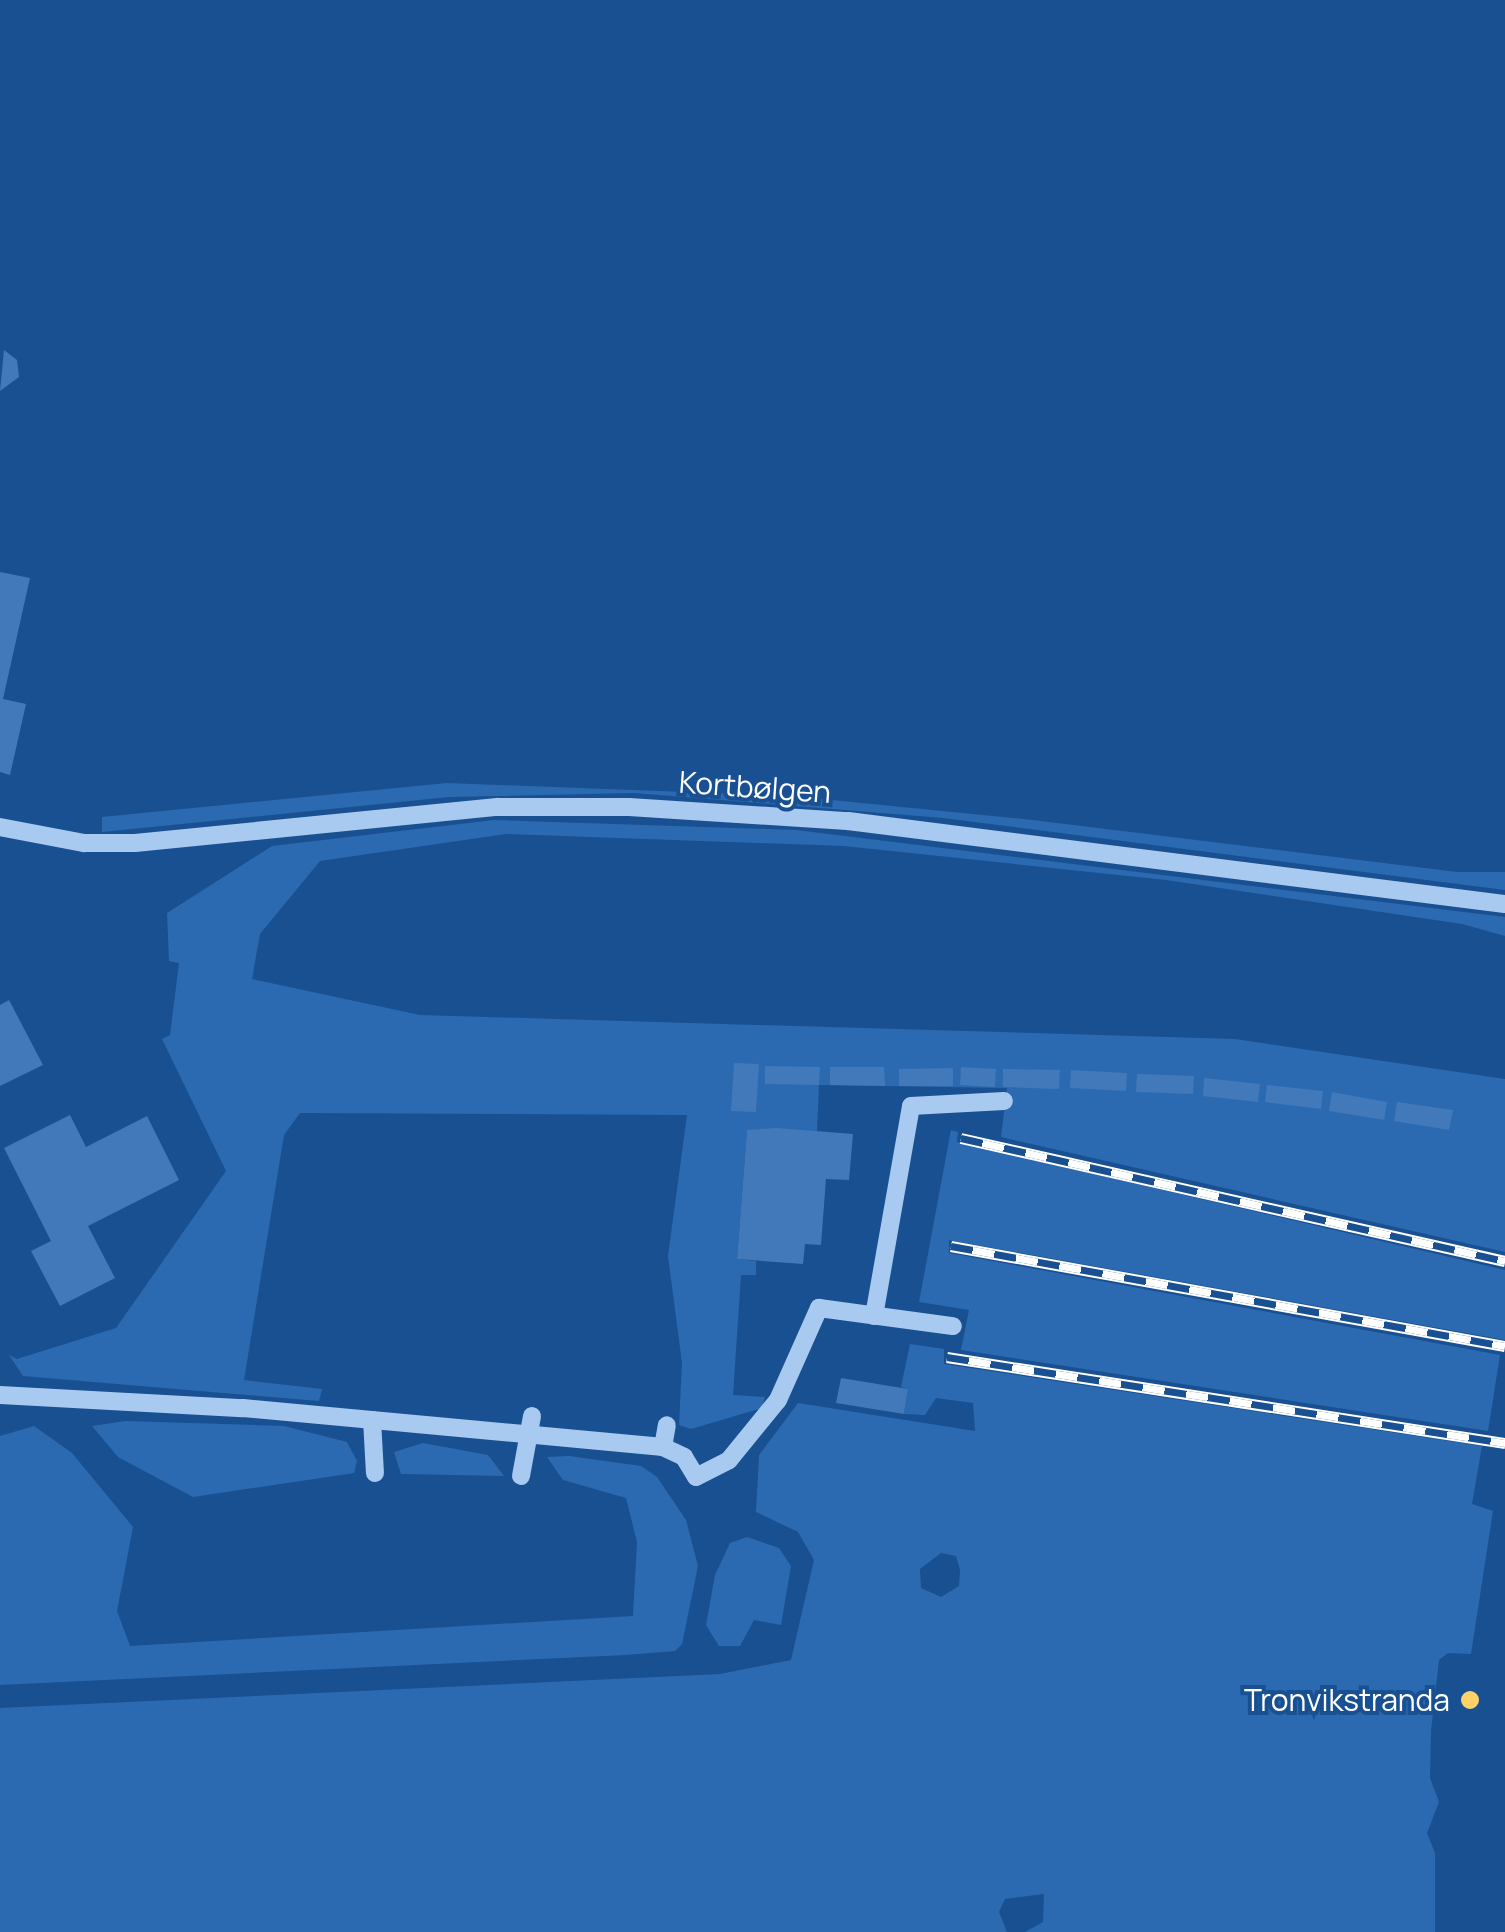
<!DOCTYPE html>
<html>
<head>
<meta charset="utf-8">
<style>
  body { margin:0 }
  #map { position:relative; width:1505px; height:1932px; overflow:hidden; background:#195092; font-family:Manrope,sans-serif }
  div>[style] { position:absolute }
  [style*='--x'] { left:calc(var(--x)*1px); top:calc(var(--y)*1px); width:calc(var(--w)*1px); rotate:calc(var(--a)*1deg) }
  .green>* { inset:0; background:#2b6ab1 }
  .building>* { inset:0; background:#4179ba }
  .minor>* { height:18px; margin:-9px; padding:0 9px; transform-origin:9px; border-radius:9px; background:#a9caf0 }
  .rail>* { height:11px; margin-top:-5.5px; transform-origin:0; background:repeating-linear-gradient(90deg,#195092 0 22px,#fff 0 44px); box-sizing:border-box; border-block:2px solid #fff }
  .dots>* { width:28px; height:28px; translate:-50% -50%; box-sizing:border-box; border:5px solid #195092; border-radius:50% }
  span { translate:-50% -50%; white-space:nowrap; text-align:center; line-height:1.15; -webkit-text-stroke:8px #195092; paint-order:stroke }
  .street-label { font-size:30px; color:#fff }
  .poi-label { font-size:30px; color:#fff }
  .right { translate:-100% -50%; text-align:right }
</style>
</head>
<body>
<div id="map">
  <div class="green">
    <div style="clip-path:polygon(447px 783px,791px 796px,1024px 819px,1457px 872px,1505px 872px,1505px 890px,943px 818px,635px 793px,449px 797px,102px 832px,102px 817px)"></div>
    <div style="clip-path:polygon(494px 820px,796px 830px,1505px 917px,1505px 936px,1462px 924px,1166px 880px,844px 846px,506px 834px,320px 861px,260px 934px,252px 979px,420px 1015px,1235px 1039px,1505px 1079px,1505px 1252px,1001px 1137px,1007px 1088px,819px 1085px,817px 1131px,747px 1131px,737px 1259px,756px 1261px,756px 1275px,741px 1275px,733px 1395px,765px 1397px,762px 1408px,691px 1429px,679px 1425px,682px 1363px,668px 1256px,687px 1115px,300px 1113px,284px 1135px,244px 1380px,322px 1389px,319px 1401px,23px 1376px,9px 1355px,17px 1359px,116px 1328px,226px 1171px,162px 1039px,170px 1035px,179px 963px,169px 961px,167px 913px,272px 846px)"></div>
    <div style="clip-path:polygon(951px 1130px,958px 1132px,957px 1142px,1505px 1270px,1505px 1340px,949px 1240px,949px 1253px,1500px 1355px,1488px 1431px,961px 1350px,969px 1310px,919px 1302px)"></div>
    <div style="clip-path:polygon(evenodd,910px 1344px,944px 1349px,944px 1364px,1482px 1446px,1472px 1504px,1493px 1511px,1471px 1654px,1448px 1653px,1439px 1660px,1431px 1730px,1430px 1778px,1439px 1802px,1427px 1833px,1435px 1853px,1435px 1932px,1025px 1932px,1043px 1922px,1044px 1894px,1005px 1899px,999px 1912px,1007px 1932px,0 1932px,0 1708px,720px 1674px,791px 1660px,814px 1560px,798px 1532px,756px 1512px,759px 1455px,798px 1403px,975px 1431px,973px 1403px,936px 1398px,925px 1415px,904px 1414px,908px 1389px,901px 1387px,910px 1344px,941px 1553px,956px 1556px,960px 1570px,959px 1586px,941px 1597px,921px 1588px,920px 1569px,941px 1553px)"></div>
    <div style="clip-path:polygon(125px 1421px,284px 1426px,347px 1442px,357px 1461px,354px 1473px,193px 1497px,118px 1457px,92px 1426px)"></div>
    <div style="clip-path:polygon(34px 1426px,72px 1453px,133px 1527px,117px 1611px,130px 1646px,633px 1616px,637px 1542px,626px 1498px,563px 1480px,547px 1457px,569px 1456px,641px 1466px,657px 1477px,686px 1520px,698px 1566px,682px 1644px,675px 1651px,625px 1655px,0 1685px,0 1436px)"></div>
    <div style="clip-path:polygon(423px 1443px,488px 1455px,504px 1476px,401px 1474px,394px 1452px)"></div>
    <div style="clip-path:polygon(747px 1537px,779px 1548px,791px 1566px,781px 1625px,754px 1620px,740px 1646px,719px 1646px,706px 1625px,715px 1575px,730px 1543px)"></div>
  </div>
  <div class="building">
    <div style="clip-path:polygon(4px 350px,17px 360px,19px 377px,0 391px)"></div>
    <div style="clip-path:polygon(0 572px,30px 578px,3px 699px,26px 704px,10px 775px,0 772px)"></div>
    <div style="clip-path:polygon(9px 1000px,43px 1065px,0 1086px,0 1005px)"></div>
    <div style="clip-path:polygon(734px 1063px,759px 1064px,756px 1112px,731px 1111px)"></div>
    <div style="clip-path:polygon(765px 1066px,820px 1067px,819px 1085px,765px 1084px)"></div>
    <div style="clip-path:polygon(830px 1067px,884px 1067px,885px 1086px,830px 1085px)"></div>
    <div style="clip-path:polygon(961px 1067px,996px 1069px,995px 1087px,960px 1085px)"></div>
    <div style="clip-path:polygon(953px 1068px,953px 1086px,899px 1086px,899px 1069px)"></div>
    <div style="clip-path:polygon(1003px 1069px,1060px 1070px,1059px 1089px,1003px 1087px)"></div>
    <div style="clip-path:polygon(1071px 1070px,1127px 1073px,1126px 1091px,1070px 1088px)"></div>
    <div style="clip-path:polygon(1137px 1074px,1194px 1076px,1193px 1094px,1136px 1092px)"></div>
    <div style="clip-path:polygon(1204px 1078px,1260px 1084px,1258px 1102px,1203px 1096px)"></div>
    <div style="clip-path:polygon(1267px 1085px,1323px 1091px,1321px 1109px,1265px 1102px)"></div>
    <div style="clip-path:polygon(1332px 1092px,1387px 1102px,1384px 1120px,1329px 1111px)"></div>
    <div style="clip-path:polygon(1397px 1102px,1453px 1110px,1449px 1130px,1394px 1121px)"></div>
    <div style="clip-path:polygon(70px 1115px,86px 1147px,147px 1116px,179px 1180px,88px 1226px,115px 1278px,60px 1306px,31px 1251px,51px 1241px,4px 1148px)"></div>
    <div style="clip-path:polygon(777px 1128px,853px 1134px,849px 1180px,826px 1179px,821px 1245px,805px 1244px,803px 1264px,737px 1259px,747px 1130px)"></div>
    <div style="clip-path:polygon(841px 1378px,908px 1389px,904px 1414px,836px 1403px)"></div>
  </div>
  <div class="minor">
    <div style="--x:0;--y:827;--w:86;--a:10.8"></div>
    <div style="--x:84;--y:843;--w:51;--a:0"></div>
    <div style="--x:135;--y:843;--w:364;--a:-5.7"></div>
    <div style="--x:497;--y:807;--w:132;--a:0"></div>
    <div style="--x:629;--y:807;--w:219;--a:3.7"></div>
    <div style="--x:848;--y:821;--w:662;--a:7.2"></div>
    <div style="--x:874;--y:1316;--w:213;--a:-80"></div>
    <div style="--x:911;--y:1106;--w:93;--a:-3.1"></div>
    <div style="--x:0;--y:1395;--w:243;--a:3.1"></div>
    <div style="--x:243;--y:1408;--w:422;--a:5.3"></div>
    <div style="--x:663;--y:1447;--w:23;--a:25"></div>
    <div style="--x:684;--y:1457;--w:23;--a:59"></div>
    <div style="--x:696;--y:1477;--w:37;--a:-27"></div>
    <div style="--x:729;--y:1460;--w:77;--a:-50.8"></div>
    <div style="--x:778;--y:1400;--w:101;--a:-66"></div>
    <div style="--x:819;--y:1308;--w:135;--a:7.7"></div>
    <div style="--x:372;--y:1420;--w:53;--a:86.8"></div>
    <div style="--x:663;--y:1447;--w:22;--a:-80"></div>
    <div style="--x:521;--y:1476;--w:61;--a:-79.6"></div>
  </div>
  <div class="rail">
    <div style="--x:961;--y:1138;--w:558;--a:12.74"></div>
    <div style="--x:951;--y:1246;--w:563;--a:10.23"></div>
    <div style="--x:947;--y:1357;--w:565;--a:8.76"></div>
  </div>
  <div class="dots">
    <div style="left:1470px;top:1700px;background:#ffd167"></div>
  </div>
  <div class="street-label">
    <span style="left:755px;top:787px;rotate:4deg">Kortbølgen</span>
  </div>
  <div class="poi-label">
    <span class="right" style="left:1450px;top:1700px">Tronvikstranda</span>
  </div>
</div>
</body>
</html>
